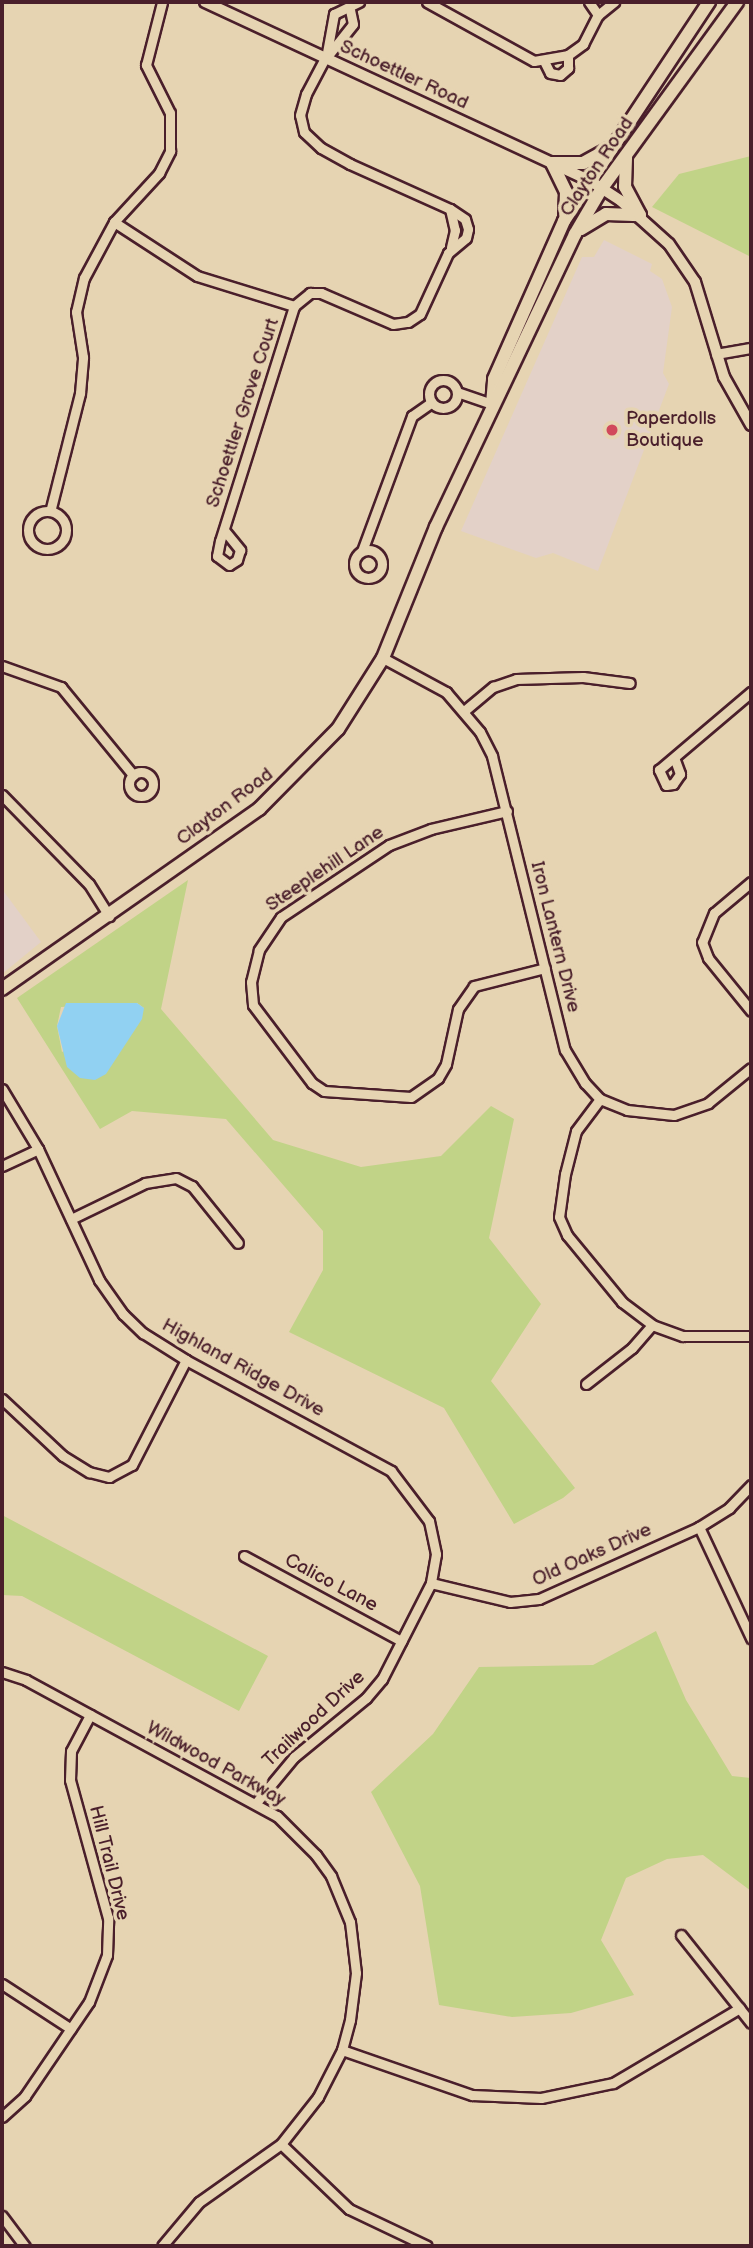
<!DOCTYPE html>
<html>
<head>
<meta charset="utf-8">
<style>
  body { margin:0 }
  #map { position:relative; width:753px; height:2248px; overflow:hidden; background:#e6d4b2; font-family:"Balsamiq Sans",sans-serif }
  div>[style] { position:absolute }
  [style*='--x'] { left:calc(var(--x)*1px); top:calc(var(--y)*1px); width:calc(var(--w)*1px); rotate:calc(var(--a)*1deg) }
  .built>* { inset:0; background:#e3d1c8 }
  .green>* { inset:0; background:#c1d387 }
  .water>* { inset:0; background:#91d1f2 }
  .roads { filter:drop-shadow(2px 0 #4a1f2b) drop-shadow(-2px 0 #4a1f2b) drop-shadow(0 2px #4a1f2b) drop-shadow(0 -2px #4a1f2b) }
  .minor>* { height:9px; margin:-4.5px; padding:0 4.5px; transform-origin:4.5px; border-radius:4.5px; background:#e6d4b2 }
  .minor>.ring { margin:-4.5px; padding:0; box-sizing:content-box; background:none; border:9px solid #e6d4b2; border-radius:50% }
  .tertiary>* { height:10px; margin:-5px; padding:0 5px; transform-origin:5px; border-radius:5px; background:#e6d4b2 }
  .secondary>* { height:12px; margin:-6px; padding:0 6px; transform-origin:6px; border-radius:6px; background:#e6d4b2 }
  .dots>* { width:19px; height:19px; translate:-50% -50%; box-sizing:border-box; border:4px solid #e6d4b2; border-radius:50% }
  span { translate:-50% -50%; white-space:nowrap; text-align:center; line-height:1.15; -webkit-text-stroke:7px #e6d4b2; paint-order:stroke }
  .street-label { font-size:19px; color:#4a1f2b }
  .poi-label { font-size:19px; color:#4a1f2b }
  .left { translate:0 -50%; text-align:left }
  .frame { position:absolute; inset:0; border:4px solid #4a1f2b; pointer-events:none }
</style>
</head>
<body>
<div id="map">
  <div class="built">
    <div style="clip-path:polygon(604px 240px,652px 264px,650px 271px,662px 279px,672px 307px,663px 373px,669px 384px,598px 571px,553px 553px,536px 558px,461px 531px,582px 257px,594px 257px)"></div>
    <div style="clip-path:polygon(2px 889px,41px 942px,2px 974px)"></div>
  </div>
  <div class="green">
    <div style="clip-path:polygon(751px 156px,751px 257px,652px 207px,679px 174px)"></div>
    <div style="clip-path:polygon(evenodd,188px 880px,161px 1009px,273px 1140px,361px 1167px,441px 1156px,491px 1106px,514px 1119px,489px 1238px,541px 1304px,491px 1381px,575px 1488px,563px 1498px,514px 1524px,444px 1408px,289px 1332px,323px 1270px,323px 1231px,226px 1119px,132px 1111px,100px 1129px,17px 998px,188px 880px,137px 1003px,144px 1008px,62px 1052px,57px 1026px,61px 1007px,137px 1003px)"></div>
    <div style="clip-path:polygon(2px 1515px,268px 1656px,239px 1711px,22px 1596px,2px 1595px)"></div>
    <div style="clip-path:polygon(656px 1631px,686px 1700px,732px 1776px,751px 1778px,751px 1891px,703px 1855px,667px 1859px,626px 1878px,601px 1940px,634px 1995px,571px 2013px,512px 2017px,439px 2005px,420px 1886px,371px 1792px,433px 1734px,479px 1667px,593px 1665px)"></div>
  </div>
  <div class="water">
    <div style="clip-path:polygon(66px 1003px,137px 1003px,144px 1008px,142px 1019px,106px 1074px,95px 1080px,80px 1078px,67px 1067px,57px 1026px)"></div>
  </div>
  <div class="roads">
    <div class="minor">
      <div style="--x:427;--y:2;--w:122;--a:28.9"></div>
      <div style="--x:534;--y:61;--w:35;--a:-10"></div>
      <div style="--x:568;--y:55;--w:19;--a:-36"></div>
      <div style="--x:583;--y:44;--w:33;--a:-63"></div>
      <div style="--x:589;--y:2;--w:16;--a:55"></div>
      <div style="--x:598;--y:15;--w:21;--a:-39"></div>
      <div style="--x:326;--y:58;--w:45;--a:-79.7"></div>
      <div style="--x:334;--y:14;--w:28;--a:-26"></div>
      <div style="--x:326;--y:58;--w:43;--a:-51.5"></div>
      <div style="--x:353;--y:24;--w:14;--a:-102"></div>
      <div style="--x:544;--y:61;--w:13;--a:63"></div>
      <div style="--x:550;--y:73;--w:10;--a:11"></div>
      <div style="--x:560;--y:75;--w:11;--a:-41"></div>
      <div style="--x:568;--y:68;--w:13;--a:-90"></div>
      <div style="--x:450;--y:209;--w:22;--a:77"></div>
      <div style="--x:455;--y:230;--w:18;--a:103"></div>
      <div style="--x:114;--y:222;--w:99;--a:33"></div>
      <div style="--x:197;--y:276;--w:102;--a:17.2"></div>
      <div style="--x:716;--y:354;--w:36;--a:-10"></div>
      <div class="ring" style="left:429px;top:380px;width:19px;height:19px"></div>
      <div style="--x:457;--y:392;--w:37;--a:19"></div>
      <div style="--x:51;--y:508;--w:119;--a:-75.8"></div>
      <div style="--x:80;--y:393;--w:36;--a:-85"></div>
      <div style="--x:83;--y:357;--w:46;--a:-98.8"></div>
      <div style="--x:76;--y:312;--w:35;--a:-77"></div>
      <div style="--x:84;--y:278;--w:64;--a:-61.8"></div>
      <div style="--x:114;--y:222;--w:67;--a:-47.4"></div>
      <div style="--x:159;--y:173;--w:25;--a:-63"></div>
      <div style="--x:170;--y:151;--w:38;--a:-90"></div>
      <div style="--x:170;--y:113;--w:54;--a:-116.6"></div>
      <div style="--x:146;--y:65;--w:65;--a:-75.7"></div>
      <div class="ring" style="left:28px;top:511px;width:29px;height:29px"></div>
      <div style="--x:224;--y:530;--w:26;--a:51"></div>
      <div style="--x:240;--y:550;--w:10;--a:107"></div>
      <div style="--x:237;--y:560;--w:9;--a:148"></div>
      <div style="--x:229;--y:565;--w:15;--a:-143"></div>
      <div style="--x:217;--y:556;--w:15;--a:-79"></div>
      <div style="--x:220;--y:541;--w:246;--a:-72.5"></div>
      <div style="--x:294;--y:306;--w:21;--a:-39"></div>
      <div style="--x:310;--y:293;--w:11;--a:0"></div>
      <div style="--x:321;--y:293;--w:78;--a:23.3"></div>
      <div style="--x:393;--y:324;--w:15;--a:-8"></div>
      <div style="--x:408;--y:322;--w:14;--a:-34"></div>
      <div style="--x:420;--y:314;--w:67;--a:-65.3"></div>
      <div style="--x:448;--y:253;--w:23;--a:-40"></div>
      <div style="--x:466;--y:238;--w:9;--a:-77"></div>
      <div style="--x:468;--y:229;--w:10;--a:-107"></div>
      <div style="--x:465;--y:219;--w:18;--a:-146"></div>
      <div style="--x:450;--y:209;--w:110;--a:-155.8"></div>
      <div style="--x:350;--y:164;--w:33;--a:-151"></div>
      <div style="--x:321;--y:148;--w:23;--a:-137"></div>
      <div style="--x:304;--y:132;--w:17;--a:-103"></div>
      <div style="--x:300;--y:115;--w:22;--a:-74"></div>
      <div style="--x:306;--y:94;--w:41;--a:-62.2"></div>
      <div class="ring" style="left:354px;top:550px;width:19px;height:19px"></div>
      <div style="--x:362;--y:551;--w:144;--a:-69.7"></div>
      <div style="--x:412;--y:416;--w:24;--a:-35"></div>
      <div style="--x:383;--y:658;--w:72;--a:28.4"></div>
      <div style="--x:446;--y:692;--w:52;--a:49.6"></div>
      <div style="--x:480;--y:732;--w:27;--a:63"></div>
      <div style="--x:492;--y:756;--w:303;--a:76.1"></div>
      <div style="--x:565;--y:1050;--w:39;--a:59"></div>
      <div style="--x:585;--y:1083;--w:22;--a:47"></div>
      <div style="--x:600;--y:1099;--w:29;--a:22"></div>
      <div style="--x:627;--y:1110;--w:47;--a:6.1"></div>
      <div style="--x:674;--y:1115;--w:36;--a:-19"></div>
      <div style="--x:708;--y:1103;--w:55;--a:-39.1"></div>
      <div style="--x:2;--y:666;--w:63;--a:19.6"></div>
      <div style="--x:61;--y:687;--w:114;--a:50.7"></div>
      <div style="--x:464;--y:711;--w:38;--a:-40"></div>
      <div style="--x:493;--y:687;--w:24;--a:-19"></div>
      <div style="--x:516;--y:679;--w:67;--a:-1.7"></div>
      <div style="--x:583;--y:677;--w:47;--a:7.3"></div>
      <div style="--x:675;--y:760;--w:15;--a:70"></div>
      <div style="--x:680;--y:774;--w:12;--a:125"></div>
      <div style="--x:673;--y:784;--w:7;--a:172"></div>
      <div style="--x:666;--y:785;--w:17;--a:-115"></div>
      <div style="--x:659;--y:770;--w:121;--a:-40.3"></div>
      <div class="ring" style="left:129px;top:772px;width:15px;height:15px"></div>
      <div style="--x:2;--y:795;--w:124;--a:45.7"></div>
      <div style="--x:89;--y:884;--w:38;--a:58"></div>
      <div style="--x:507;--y:811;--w:78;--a:166.7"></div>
      <div style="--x:431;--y:829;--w:45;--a:159.1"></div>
      <div style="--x:389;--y:845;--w:130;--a:146.3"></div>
      <div style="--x:281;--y:917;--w:40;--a:124"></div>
      <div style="--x:259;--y:950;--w:33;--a:104"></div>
      <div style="--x:251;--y:982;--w:23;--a:85"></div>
      <div style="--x:253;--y:1005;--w:98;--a:52.9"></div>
      <div style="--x:312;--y:1083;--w:14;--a:34"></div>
      <div style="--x:324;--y:1091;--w:87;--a:3.9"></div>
      <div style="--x:411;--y:1097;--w:33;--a:-35"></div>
      <div style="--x:438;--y:1078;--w:16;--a:-60"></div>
      <div style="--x:446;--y:1064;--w:56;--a:-77.7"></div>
      <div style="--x:458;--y:1009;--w:28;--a:-55"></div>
      <div style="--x:474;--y:986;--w:73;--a:-14.2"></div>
      <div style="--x:751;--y:882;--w:48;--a:140"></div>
      <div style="--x:714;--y:913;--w:31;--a:112"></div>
      <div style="--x:702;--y:942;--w:17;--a:69"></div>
      <div style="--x:708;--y:958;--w:68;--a:50.9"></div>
      <div style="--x:2;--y:1089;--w:70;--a:59"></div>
      <div style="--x:38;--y:1149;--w:145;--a:65"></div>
      <div style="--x:99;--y:1280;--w:42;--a:54.8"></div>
      <div style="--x:123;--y:1314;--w:28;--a:44"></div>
      <div style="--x:143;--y:1333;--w:51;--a:32.1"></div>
      <div style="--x:186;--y:1360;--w:233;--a:28.4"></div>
      <div style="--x:391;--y:1471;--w:63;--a:52.8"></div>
      <div style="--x:429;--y:1521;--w:34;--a:78"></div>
      <div style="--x:436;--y:1554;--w:29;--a:100"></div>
      <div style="--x:431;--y:1583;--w:108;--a:117"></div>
      <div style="--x:382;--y:1679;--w:25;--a:130"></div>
      <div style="--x:366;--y:1698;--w:93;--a:140.7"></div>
      <div style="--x:294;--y:1757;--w:60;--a:129.6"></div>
      <div style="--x:600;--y:1099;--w:40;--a:127"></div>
      <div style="--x:576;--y:1131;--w:44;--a:104.3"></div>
      <div style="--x:565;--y:1174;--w:43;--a:97.9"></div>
      <div style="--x:559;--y:1217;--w:20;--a:66"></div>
      <div style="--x:567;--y:1235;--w:87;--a:50.6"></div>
      <div style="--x:622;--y:1302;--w:38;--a:37"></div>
      <div style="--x:652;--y:1325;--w:33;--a:20"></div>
      <div style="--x:683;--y:1336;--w:68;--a:0"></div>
      <div style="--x:2;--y:1166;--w:40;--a:-25"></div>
      <div style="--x:71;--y:1219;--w:82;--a:-25.9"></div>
      <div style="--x:145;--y:1183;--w:31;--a:-9"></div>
      <div style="--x:176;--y:1178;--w:18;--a:27"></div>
      <div style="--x:192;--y:1186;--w:73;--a:51.1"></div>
      <div style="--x:586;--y:1384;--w:58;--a:-38"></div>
      <div style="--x:632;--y:1348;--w:30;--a:-49"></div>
      <div style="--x:2;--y:1399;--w:83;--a:43.1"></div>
      <div style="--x:63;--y:1456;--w:31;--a:32"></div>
      <div style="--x:89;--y:1472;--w:21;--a:14"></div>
      <div style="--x:109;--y:1477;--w:26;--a:-28"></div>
      <div style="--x:132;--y:1465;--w:118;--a:-62.8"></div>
      <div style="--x:699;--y:1527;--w:123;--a:64.9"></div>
      <div style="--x:244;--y:1556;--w:179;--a:28.4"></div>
      <div style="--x:431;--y:1583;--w:81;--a:13.5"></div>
      <div style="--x:510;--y:1602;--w:29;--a:-6"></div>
      <div style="--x:539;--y:1599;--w:175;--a:-24.2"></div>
      <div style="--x:699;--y:1527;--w:36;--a:-32"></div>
      <div style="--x:729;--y:1508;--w:32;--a:-46"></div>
      <div style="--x:2;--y:1672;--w:25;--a:18"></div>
      <div style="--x:26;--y:1680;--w:285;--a:28.5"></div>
      <div style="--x:277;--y:1816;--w:55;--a:45"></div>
      <div style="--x:316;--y:1855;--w:26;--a:54"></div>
      <div style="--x:331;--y:1876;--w:50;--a:67.6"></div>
      <div style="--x:350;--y:1922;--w:51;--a:83.3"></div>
      <div style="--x:356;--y:1973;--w:47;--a:97.3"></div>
      <div style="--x:350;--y:2020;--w:31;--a:105"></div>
      <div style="--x:342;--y:2050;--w:53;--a:117.1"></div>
      <div style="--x:318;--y:2097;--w:60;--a:128.2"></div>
      <div style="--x:281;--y:2144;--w:100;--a:144.7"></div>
      <div style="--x:199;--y:2202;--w:57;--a:130.1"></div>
      <div style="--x:681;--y:1935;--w:112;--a:51.5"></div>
      <div style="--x:2;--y:1984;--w:82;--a:33.1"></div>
      <div style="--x:342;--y:2050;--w:138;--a:19.1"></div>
      <div style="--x:472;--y:2095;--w:69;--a:2.5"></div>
      <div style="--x:541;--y:2098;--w:74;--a:-11.8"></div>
      <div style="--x:613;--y:2083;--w:147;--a:-30.6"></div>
      <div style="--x:2;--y:2117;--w:31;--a:-42"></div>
      <div style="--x:25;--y:2096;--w:114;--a:-55.8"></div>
      <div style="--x:89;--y:2002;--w:50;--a:-69"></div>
      <div style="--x:107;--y:1955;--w:37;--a:-88"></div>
      <div style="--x:108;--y:1918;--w:143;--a:-105.4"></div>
      <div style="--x:70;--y:1780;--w:29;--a:-88"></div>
      <div style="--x:71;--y:1751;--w:41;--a:-62.2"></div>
      <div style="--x:281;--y:2144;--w:94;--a:43.7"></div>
      <div style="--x:349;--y:2209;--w:86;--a:25.4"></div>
      <div style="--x:2;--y:2216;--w:38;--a:53"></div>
    </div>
    <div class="tertiary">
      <div style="--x:205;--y:2;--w:423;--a:24.9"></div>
      <div style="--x:589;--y:180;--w:38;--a:33"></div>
      <div style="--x:621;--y:201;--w:64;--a:41.9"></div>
      <div style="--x:669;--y:244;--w:46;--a:55.6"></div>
      <div style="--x:695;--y:282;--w:99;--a:73"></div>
      <div style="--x:724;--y:377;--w:55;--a:60.6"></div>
    </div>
    <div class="secondary">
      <div style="--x:552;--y:163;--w:31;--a:0"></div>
      <div style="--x:583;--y:163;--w:29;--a:-29"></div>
      <div style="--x:552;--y:163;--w:32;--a:64"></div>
      <div style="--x:566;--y:192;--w:23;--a:92"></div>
      <div style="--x:581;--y:229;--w:29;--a:-31"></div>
      <div style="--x:606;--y:214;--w:34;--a:2"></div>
      <div style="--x:640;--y:215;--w:32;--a:-118"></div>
      <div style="--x:625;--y:187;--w:30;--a:-88"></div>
      <div style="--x:492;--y:404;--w:25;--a:-85"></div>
      <div style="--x:494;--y:379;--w:173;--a:-66.1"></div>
      <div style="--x:564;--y:221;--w:263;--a:-56.5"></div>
      <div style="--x:2;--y:989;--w:314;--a:-35"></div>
      <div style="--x:259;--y:809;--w:112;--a:-45.4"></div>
      <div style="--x:338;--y:729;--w:84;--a:-57.6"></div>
      <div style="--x:383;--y:658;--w:141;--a:-68"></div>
      <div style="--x:436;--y:527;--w:324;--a:-64.6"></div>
      <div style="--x:575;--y:234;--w:53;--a:-59.6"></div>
      <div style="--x:602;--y:188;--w:230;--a:-54"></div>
    </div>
  </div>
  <div class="dots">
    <div style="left:612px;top:430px;background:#d1495b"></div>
  </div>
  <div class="street-label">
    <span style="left:404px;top:75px;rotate:25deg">Schoettler Road</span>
    <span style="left:597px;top:167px;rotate:-56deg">Clayton Road</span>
    <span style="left:243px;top:413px;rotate:-72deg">Schoettler Grove Court</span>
    <span style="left:225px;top:807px;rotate:-37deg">Clayton Road</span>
    <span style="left:325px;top:869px;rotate:-34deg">Steeplehill Lane</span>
    <span style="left:555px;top:937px;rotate:76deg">Iron Lantern Drive</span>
    <span style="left:243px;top:1368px;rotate:29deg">Highland Ridge Drive</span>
    <span style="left:592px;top:1555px;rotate:-24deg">Old Oaks Drive</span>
    <span style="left:331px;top:1583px;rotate:28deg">Calico Lane</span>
    <span style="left:314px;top:1719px;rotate:-43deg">Trailwood Drive</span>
    <span style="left:216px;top:1764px;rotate:29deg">Wildwood Parkway</span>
    <span style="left:109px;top:1863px;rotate:76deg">Hill Trail Drive</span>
  </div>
  <div class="poi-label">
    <span class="left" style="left:626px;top:430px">Paperdolls<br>Boutique</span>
  </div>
  <div class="frame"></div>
</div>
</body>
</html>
